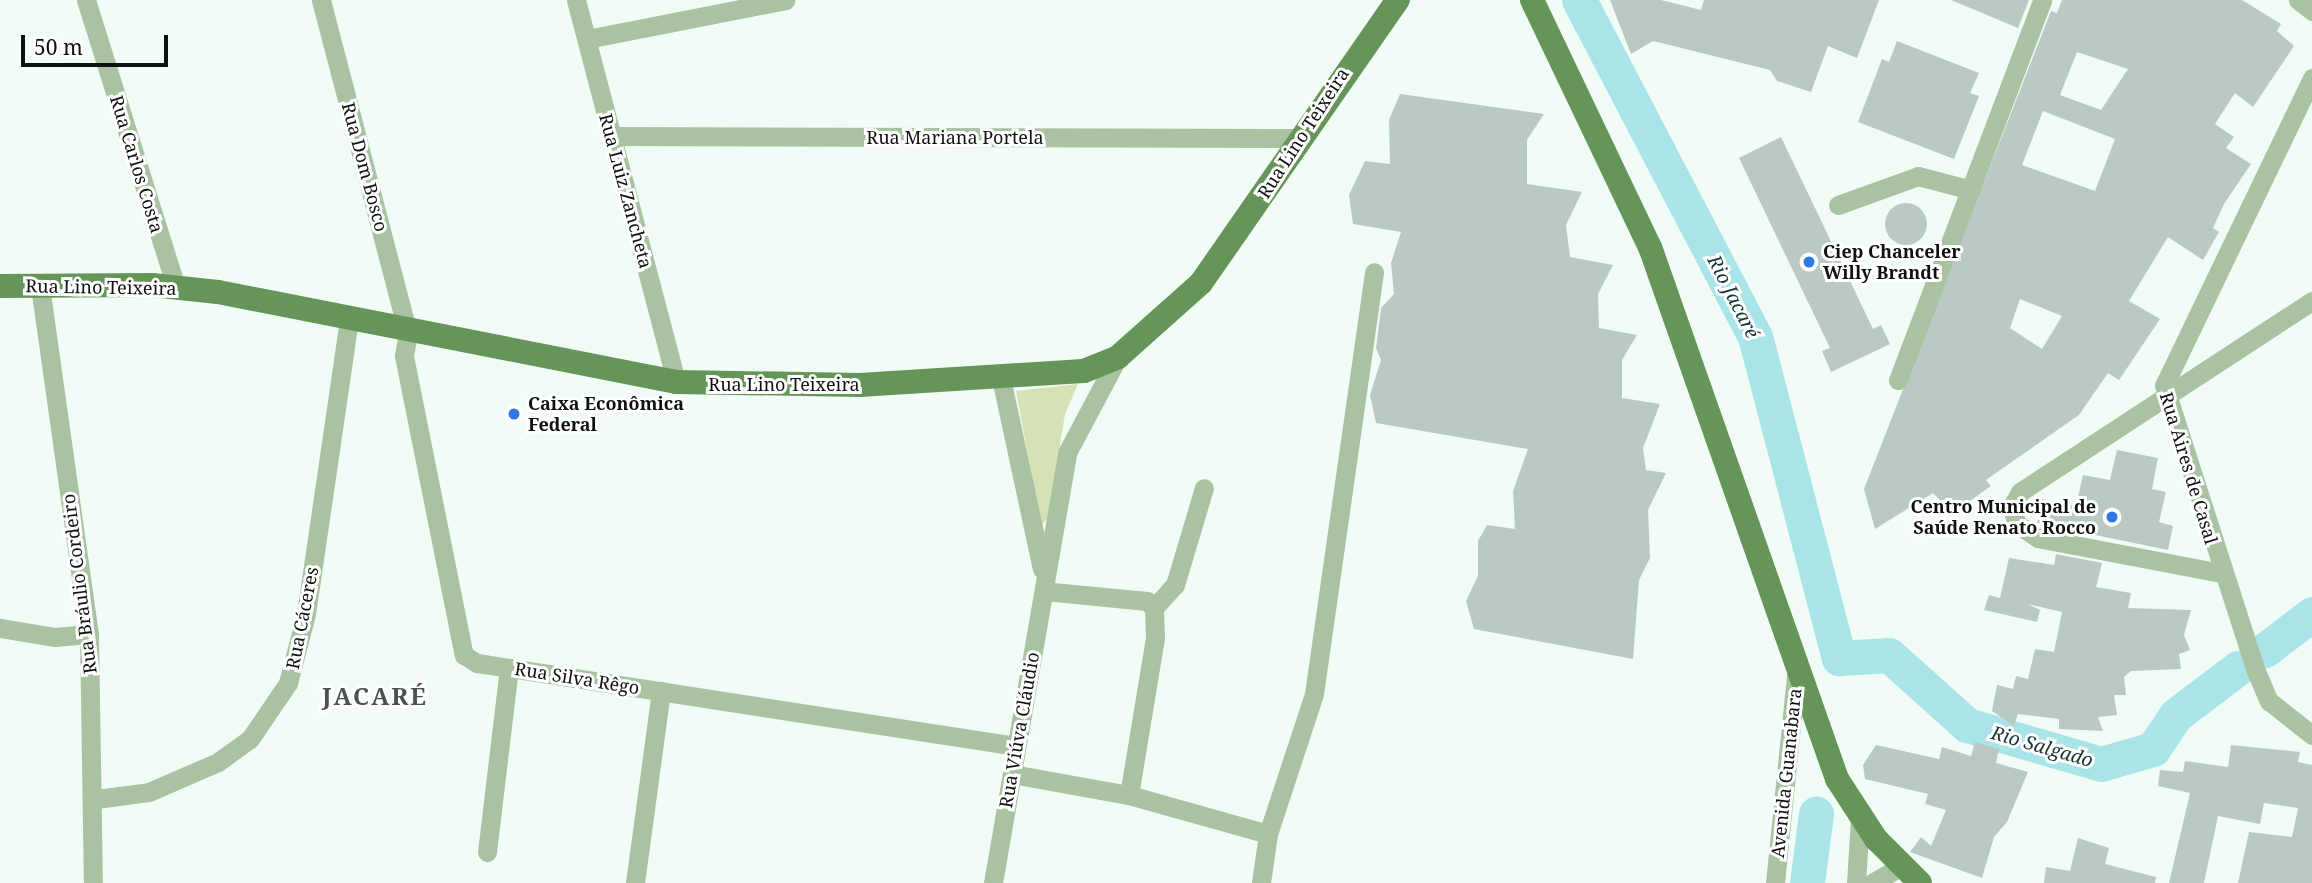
<!DOCTYPE html>
<html>
<head>
<meta charset="utf-8">
<style>
  body { margin:0 }
  #map { position:relative; width:2312px; height:883px; overflow:hidden; background:#f0fcf5; font-family:"Noto Serif",serif }
  div>[style] { position:absolute }
  [style*='--x'] { left:calc(var(--x)*1px); top:calc(var(--y)*1px); width:calc(var(--w)*1px); rotate:calc(var(--a)*1deg) }
  .green>* { inset:0; background:#d6e1b5 }
  .river>* { height:35px; margin:-17.5px; padding:0 17.5px; transform-origin:17.5px; border-radius:17.5px; background:#a9e5e8 }
  .building>* { inset:0; background:#bbc9c5 }
  .round { border-radius:50% }
  .minor>* { height:19px; margin:-9.5px; padding:0 9.5px; transform-origin:9.5px; border-radius:9.5px; background:#a9c3a2 }
  .major>* { height:24px; margin:-12px; padding:0 12px; transform-origin:12px; border-radius:12px; background:#659558 }
  .dots>* { width:19px; height:19px; translate:-50% -50%; box-sizing:border-box; border:4px solid #fff; border-radius:50% }
  span { translate:-50% -50%; white-space:nowrap; text-align:center; line-height:1.15; -webkit-text-stroke:6px #fff; paint-order:stroke }
  .street-label { font-size:18px; color:#0d110f }
  .poi-label { font-size:18px; color:#0d110f; font-weight:700 }
  .left { translate:0 -50%; text-align:left }
  .right { translate:-100% -50%; text-align:right }
  .water-label { font-size:19px; color:#173537; font-style:italic }
  .district-label { font-size:24px; color:#48534c; font-weight:700; letter-spacing:2px }
  .scale { position:absolute; left:21px; top:35px; width:147px; height:32px; box-sizing:border-box; border:4px solid #0d110f; border-top:0; padding-left:9px; font-size:21px; line-height:24px; white-space:nowrap; color:#0d110f; -webkit-text-stroke:5px #fff; paint-order:stroke }
</style>
</head>
<body>
<div id="map">
  <div class="green">
    <div style="clip-path:polygon(1078px 384px,1065px 414px,1048px 518px,1041px 526px,1016px 391px)"></div>
  </div>
  <div class="river">
    <div style="--x:1579;--y:0;--w:379;--a:62.4"></div>
    <div style="--x:1755;--y:336;--w:333;--a:75.4"></div>
    <div style="--x:1839;--y:658;--w:50;--a:-3.4"></div>
    <div style="--x:1889;--y:655;--w:105;--a:41.9"></div>
    <div style="--x:1967;--y:725;--w:140;--a:16.2"></div>
    <div style="--x:2101;--y:764;--w:54;--a:-16.1"></div>
    <div style="--x:2153;--y:749;--w:41;--a:-55.9"></div>
    <div style="--x:2176;--y:715;--w:78;--a:-37.2"></div>
    <div style="--x:2265;--y:650;--w:59;--a:-37.5"></div>
    <div style="--x:1807;--y:883;--w:70;--a:-82.6"></div>
  </div>
  <div class="building">
    <div style="clip-path:polygon(1610px 0,1661px 0,1701px 10px,1704px 0,1879px 0,1857px 58px,1828px 46px,1811px 92px,1777px 81px,1770px 70px,1653px 41px,1631px 54px)"></div>
    <div style="clip-path:polygon(1951px 0,2029px 0,2018px 28px)"></div>
    <div style="clip-path:polygon(evenodd,2062px 0,2242px 0,2281px 24px,2277px 31px,2294px 46px,2253px 107px,2235px 93px,2215px 124px,2234px 137px,2226px 148px,2251px 164px,2224px 204px,2213px 228px,2219px 232px,2203px 260px,2168px 237px,2129px 301px,2160px 319px,2119px 380px,2108px 373px,2079px 415px,1986px 480px,1991px 486px,1953px 513px,1933px 493px,1875px 529px,1864px 489px,2051px 11px,2057px 13px,2062px 0,2077px 52px,2128px 69px,2101px 110px,2060px 95px,2077px 52px,2062px 0,2043px 111px,2115px 139px,2095px 191px,2022px 165px,2043px 111px,2062px 0,2020px 299px,2062px 316px,2042px 349px,2010px 328px,2020px 299px)"></div>
    <div style="clip-path:polygon(1897px 41px,1979px 73px,1970px 93px,1979px 96px,1954px 159px,1858px 122px,1882px 59px,1889px 62px)"></div>
    <div style="clip-path:polygon(1400px 94px,1544px 114px,1527px 140px,1527px 184px,1582px 192px,1566px 225px,1570px 257px,1613px 265px,1598px 294px,1599px 328px,1637px 335px,1622px 360px,1622px 398px,1660px 404px,1643px 448px,1646px 470px,1666px 473px,1648px 510px,1650px 558px,1639px 580px,1633px 659px,1474px 629px,1466px 601px,1478px 576px,1478px 541px,1487px 525px,1515px 529px,1513px 491px,1528px 449px,1376px 423px,1370px 395px,1381px 360px,1376px 348px,1381px 308px,1394px 294px,1391px 263px,1401px 232px,1353px 224px,1349px 195px,1365px 161px,1390px 164px,1389px 120px)"></div>
    <div style="clip-path:polygon(1781px 137px,1873px 329px,1881px 325px,1890px 344px,1831px 372px,1822px 351px,1830px 348px,1739px 158px)"></div>
    <div class="round" style="left:1885px;top:203px;width:42px;height:42px"></div>
    <div style="clip-path:polygon(2117px 450px,2158px 458px,2152px 489px,2166px 492px,2159px 522px,2173px 526px,2168px 550px,2037px 523px,2042px 499px,2076px 506px,2083px 475px,2110px 480px)"></div>
    <div style="clip-path:polygon(2056px 554px,2102px 563px,2096px 587px,2131px 593px,2128px 608px,2191px 610px,2184px 635px,2190px 650px,2179px 654px,2181px 669px,2131px 671px,2124px 677px,2126px 695px,2114px 695px,2117px 715px,2098px 717px,2103px 731px,2059px 729px,2059px 719px,2018px 714px,2014px 726px,1992px 711px,1997px 685px,2013px 689px,2016px 676px,2028px 679px,2035px 649px,2054px 652px,2062px 612px,2028px 604px,2040px 610px,2037px 622px,1984px 610px,1989px 595px,2000px 598px,2009px 558px,2054px 565px)"></div>
    <div style="clip-path:polygon(1975px 742px,1999px 749px,1996px 763px,2028px 772px,2007px 822px,1994px 837px,1982px 878px,1910px 852px,1921px 837px,1931px 846px,1946px 810px,1925px 804px,1928px 794px,1865px 779px,1863px 765px,1876px 745px,1939px 759px,1942px 747px,1971px 756px)"></div>
    <div style="clip-path:polygon(2231px 745px,2300px 752px,2298px 762px,2312px 765px,2312px 883px,2238px 883px,2249px 832px,2292px 837px,2298px 808px,2264px 803px,2260px 824px,2218px 816px,2204px 883px,2169px 883px,2190px 793px,2158px 786px,2160px 770px,2183px 772px,2185px 761px,2228px 767px)"></div>
    <div style="clip-path:polygon(2078px 838px,2109px 848px,2105px 864px,2156px 877px,2155px 883px,2044px 883px,2046px 867px,2070px 871px)"></div>
  </div>
  <div class="minor">
    <div style="--x:86;--y:0;--w:301;--a:72.6"></div>
    <div style="--x:321;--y:0;--w:344;--a:75.4"></div>
    <div style="--x:408;--y:333;--w:23;--a:100"></div>
    <div style="--x:404;--y:356;--w:305;--a:78.7"></div>
    <div style="--x:464;--y:655;--w:15;--a:32"></div>
    <div style="--x:477;--y:663;--w:545;--a:8.75"></div>
    <div style="--x:576;--y:0;--w:395;--a:75.3"></div>
    <div style="--x:2298;--y:0;--w:18;--a:38"></div>
    <div style="--x:587;--y:39;--w:202;--a:-11.1"></div>
    <div style="--x:2312;--y:78;--w:341;--a:115.7"></div>
    <div style="--x:2164;--y:385;--w:300;--a:72.2"></div>
    <div style="--x:2256;--y:671;--w:33;--a:67"></div>
    <div style="--x:2269;--y:701;--w:55;--a:38.3"></div>
    <div style="--x:612;--y:136;--w:686;--a:0.17"></div>
    <div style="--x:1838;--y:205;--w:85;--a:-19.9"></div>
    <div style="--x:1918;--y:176;--w:55;--a:14.8"></div>
    <div style="--x:40;--y:286;--w:351;--a:82"></div>
    <div style="--x:89;--y:634;--w:249;--a:89.1"></div>
    <div style="--x:1001;--y:378;--w:195;--a:77.9"></div>
    <div style="--x:1898;--y:380;--w:406;--a:-69.2"></div>
    <div style="--x:2221;--y:573;--w:186;--a:-169.2"></div>
    <div style="--x:2038;--y:538;--w:27;--a:-146"></div>
    <div style="--x:2016;--y:523;--w:17;--a:-103"></div>
    <div style="--x:2012;--y:506;--w:16;--a:-60"></div>
    <div style="--x:2020;--y:492;--w:349;--a:-33.2"></div>
    <div style="--x:1154;--y:608;--w:31;--a:-48"></div>
    <div style="--x:1175;--y:585;--w:101;--a:-73.4"></div>
    <div style="--x:0;--y:628;--w:56;--a:9.3"></div>
    <div style="--x:55;--y:637;--w:34;--a:-5"></div>
    <div style="--x:1012;--y:774;--w:119;--a:10.2"></div>
    <div style="--x:1129;--y:795;--w:159;--a:-80.6"></div>
    <div style="--x:1155;--y:638;--w:30;--a:-92"></div>
    <div style="--x:1154;--y:608;--w:10;--a:-135"></div>
    <div style="--x:1147;--y:601;--w:103;--a:-174.5"></div>
    <div style="--x:1129;--y:795;--w:144;--a:15.7"></div>
    <div style="--x:1268;--y:834;--w:147;--a:-71.8"></div>
    <div style="--x:1314;--y:694;--w:426;--a:-81.9"></div>
    <div style="--x:96;--y:799;--w:53;--a:-7.5"></div>
    <div style="--x:149;--y:792;--w:75;--a:-23.5"></div>
    <div style="--x:218;--y:762;--w:39;--a:-36"></div>
    <div style="--x:250;--y:739;--w:68;--a:-55.8"></div>
    <div style="--x:288;--y:683;--w:71;--a:-75.4"></div>
    <div style="--x:306;--y:614;--w:298;--a:-81.7"></div>
    <div style="--x:487;--y:852;--w:185;--a:-83.2"></div>
    <div style="--x:635;--y:883;--w:194;--a:-82.3"></div>
    <div style="--x:993;--y:883;--w:438;--a:-80.2"></div>
    <div style="--x:1068;--y:451;--w:106;--a:-62"></div>
    <div style="--x:1261;--y:883;--w:49;--a:-81.9"></div>
    <div style="--x:1775;--y:883;--w:216;--a:-84.2"></div>
    <div style="--x:1856;--y:883;--w:66;--a:-86.5"></div>
    <div style="--x:1872;--y:883;--w:34;--a:-30"></div>
  </div>
  <div class="major">
    <div style="--x:1532;--y:0;--w:274;--a:64.5"></div>
    <div style="--x:1650;--y:247;--w:564;--a:70.63"></div>
    <div style="--x:1837;--y:779;--w:72;--a:57"></div>
    <div style="--x:1876;--y:839;--w:62;--a:45"></div>
    <div style="--x:0;--y:286;--w:152;--a:-0.4"></div>
    <div style="--x:152;--y:285;--w:66;--a:6.1"></div>
    <div style="--x:218;--y:292;--w:467;--a:11.1"></div>
    <div style="--x:676;--y:382;--w:184;--a:0.9"></div>
    <div style="--x:860;--y:385;--w:224;--a:-3.6"></div>
    <div style="--x:1084;--y:371;--w:37;--a:-22"></div>
    <div style="--x:1118;--y:357;--w:111;--a:-41.7"></div>
    <div style="--x:1201;--y:283;--w:345;--a:-55.2"></div>
  </div>
  <div class="dots">
    <div style="left:1809px;top:262px;background:#3278e5"></div>
    <div style="left:514px;top:414px;background:#3278e5"></div>
    <div style="left:2112px;top:517px;background:#3278e5"></div>
  </div>
  <div class="street-label">
    <span style="left:1303px;top:133px;rotate:-57deg">Rua Lino Teixeira</span>
    <span style="left:955px;top:137px">Rua Mariana Portela</span>
    <span style="left:137px;top:164px;rotate:73deg">Rua Carlos Costa</span>
    <span style="left:365px;top:167px;rotate:75deg">Rua Dom Bosco</span>
    <span style="left:626px;top:191px;rotate:75deg">Rua Luiz Zancheta</span>
    <span style="left:101px;top:287px;rotate:1deg">Rua Lino Teixeira</span>
    <span style="left:784px;top:384px">Rua Lino Teixeira</span>
    <span style="left:2189px;top:468px;rotate:73deg">Rua Aires de Casal</span>
    <span style="left:79px;top:584px;rotate:-97deg">Rua Bráulio Cordeiro</span>
    <span style="left:302px;top:618px;rotate:-79deg">Rua Cáceres</span>
    <span style="left:577px;top:678px;rotate:9deg">Rua Silva Rêgo</span>
    <span style="left:1019px;top:730px;rotate:-80deg">Rua Viúva Cláudio</span>
    <span style="left:1786px;top:773px;rotate:-84deg">Avenida Guanabara</span>
  </div>
  <div class="poi-label">
    <span class="left" style="left:1823px;top:262px">Ciep Chanceler<br>Willy Brandt</span>
    <span class="left" style="left:528px;top:414px">Caixa Econômica<br>Federal</span>
    <span class="right" style="left:2096px;top:517px">Centro Municipal de<br>Saúde Renato Rocco</span>
  </div>
  <div class="water-label">
    <span style="left:1733px;top:297px;rotate:63deg">Rio Jacaré</span>
    <span style="left:2042px;top:747px;rotate:16deg">Rio Salgado</span>
  </div>
  <div class="district-label">
    <span style="left:375px;top:696px">JACARÉ</span>
  </div>
  <div class="scale">50 m</div>
</div>
</body>
</html>
